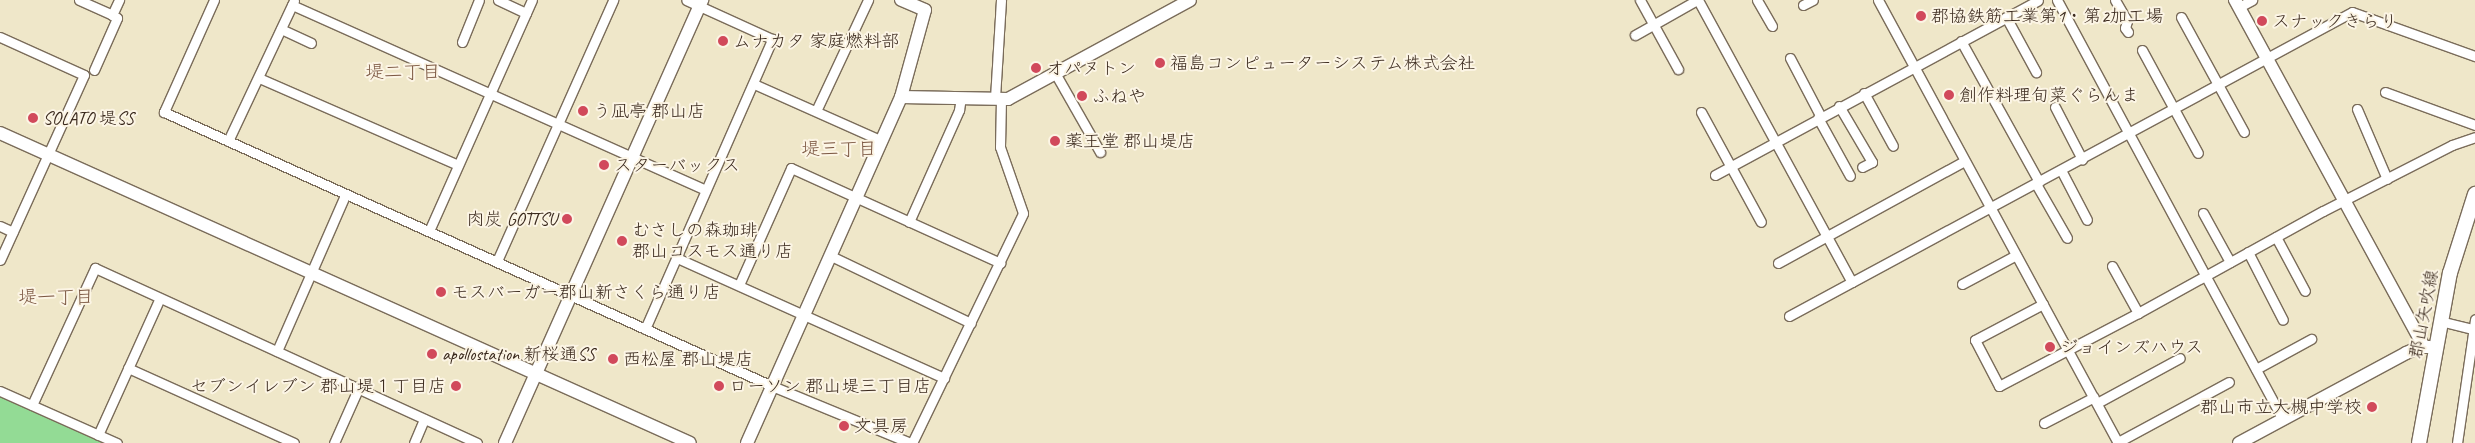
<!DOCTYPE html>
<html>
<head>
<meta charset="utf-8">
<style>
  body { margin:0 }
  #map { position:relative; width:2475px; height:443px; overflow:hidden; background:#efe7c9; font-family:Caveat,"Klee One",sans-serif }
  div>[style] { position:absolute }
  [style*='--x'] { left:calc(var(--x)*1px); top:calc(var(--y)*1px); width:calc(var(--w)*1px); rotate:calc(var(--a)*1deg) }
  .green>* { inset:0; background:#93db95 }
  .roads { filter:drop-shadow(1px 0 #7a6c5a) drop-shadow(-1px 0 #7a6c5a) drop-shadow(0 1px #7a6c5a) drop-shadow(0 -1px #7a6c5a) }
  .street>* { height:9px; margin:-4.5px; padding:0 4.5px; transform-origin:4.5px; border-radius:4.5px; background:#fff }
  .secondary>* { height:12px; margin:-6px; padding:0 6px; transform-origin:6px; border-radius:6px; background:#fff }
  .primary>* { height:14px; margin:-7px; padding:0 7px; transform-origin:7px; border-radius:7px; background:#fff }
  .dots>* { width:14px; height:14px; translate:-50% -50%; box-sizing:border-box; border:2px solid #fcf5e5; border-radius:50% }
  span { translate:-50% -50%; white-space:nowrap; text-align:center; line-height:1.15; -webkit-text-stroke:4px #fcf5e5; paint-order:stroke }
  .poi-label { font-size:18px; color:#3b2a1e }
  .left { translate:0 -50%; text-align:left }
  .right { translate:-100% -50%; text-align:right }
  .street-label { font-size:18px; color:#3b2a1e }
  .neighbourhood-label { font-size:19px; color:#7d5944 }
</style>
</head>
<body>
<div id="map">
  <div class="green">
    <div style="clip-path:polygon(0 396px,105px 443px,0 443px)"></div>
  </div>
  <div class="roads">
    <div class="street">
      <div style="--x:79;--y:0;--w:36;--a:24"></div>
      <div style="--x:112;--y:15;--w:17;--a:-65"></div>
      <div style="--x:214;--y:0;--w:123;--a:114.1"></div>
      <div style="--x:164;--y:112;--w:667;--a:24.26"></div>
      <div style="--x:772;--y:386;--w:149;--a:22.4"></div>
      <div style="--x:498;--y:0;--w:31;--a:25"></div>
      <div style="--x:1640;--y:0;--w:79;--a:61.2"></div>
      <div style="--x:1698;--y:0;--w:321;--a:61.4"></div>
      <div style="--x:1852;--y:282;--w:568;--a:-28.37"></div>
      <div style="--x:2352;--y:12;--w:131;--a:19.7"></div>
      <div style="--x:1757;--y:0;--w:30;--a:60"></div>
      <div style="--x:1878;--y:0;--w:504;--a:61.55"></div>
      <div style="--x:2057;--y:0;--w:476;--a:61.7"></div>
      <div style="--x:2115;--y:0;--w:24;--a:60"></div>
      <div style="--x:2127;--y:21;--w:7;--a:106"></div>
      <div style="--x:2125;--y:28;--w:5;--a:53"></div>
      <div style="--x:292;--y:5;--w:453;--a:24.1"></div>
      <div style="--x:1803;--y:5;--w:11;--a:-27"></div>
      <div style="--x:2239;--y:7;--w:15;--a:-28"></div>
      <div style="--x:2006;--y:17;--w:63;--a:61.4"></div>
      <div style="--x:2181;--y:17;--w:131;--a:61.3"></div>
      <div style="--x:281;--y:29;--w:33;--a:25"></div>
      <div style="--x:1635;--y:35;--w:71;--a:-29.4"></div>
      <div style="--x:0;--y:37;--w:92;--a:24.3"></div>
      <div style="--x:84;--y:75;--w:203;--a:114.4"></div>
      <div style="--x:1961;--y:41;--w:161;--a:61"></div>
      <div style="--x:462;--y:42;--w:45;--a:-68"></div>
      <div style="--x:2142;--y:50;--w:117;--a:61.5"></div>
      <div style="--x:1790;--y:58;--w:67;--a:62.3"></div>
      <div style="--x:94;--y:70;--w:57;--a:-66.1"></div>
      <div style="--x:117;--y:18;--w:6;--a:-149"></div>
      <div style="--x:1055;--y:73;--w:91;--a:60.3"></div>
      <div style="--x:259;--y:78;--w:217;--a:23.6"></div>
      <div style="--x:754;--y:84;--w:140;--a:24"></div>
      <div style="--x:2385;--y:92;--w:96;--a:20.1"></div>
      <div style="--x:1864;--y:93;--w:60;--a:61.3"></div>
      <div style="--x:995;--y:98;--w:98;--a:-86.5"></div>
      <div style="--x:1839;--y:106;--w:65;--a:59.5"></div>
      <div style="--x:1872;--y:162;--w:11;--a:153"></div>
      <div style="--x:2055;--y:107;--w:59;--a:62.6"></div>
      <div style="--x:2357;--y:109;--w:76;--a:66.8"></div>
      <div style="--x:816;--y:111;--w:123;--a:-64.9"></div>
      <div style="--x:1701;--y:112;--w:125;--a:61.4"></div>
      <div style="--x:1818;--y:118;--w:66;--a:61.1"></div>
      <div style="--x:228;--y:141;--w:155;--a:-64.8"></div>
      <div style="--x:2061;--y:170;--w:56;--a:62.5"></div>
      <div style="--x:1715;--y:175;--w:367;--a:-28.4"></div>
      <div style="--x:2036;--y:184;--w:62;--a:60.1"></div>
      <div style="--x:2203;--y:213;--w:56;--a:61.1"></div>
      <div style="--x:909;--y:222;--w:123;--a:-65.9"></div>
      <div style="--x:959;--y:110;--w:12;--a:-81"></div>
      <div style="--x:0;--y:226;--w:14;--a:25"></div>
      <div style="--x:429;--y:231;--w:253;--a:-66"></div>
      <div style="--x:2276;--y:237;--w:61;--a:61.8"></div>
      <div style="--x:2248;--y:252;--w:76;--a:62.8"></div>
      <div style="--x:831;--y:256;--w:155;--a:25.6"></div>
      <div style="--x:677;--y:258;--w:293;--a:24.2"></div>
      <div style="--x:497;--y:261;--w:286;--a:-66"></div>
      <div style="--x:1778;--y:263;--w:212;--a:-28.7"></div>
      <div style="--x:2112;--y:266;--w:54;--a:61"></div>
      <div style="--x:1962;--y:284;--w:61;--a:-28.2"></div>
      <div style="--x:739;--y:285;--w:128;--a:-66"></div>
      <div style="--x:791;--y:168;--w:230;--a:24.4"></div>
      <div style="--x:2043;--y:304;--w:77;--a:152.1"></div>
      <div style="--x:1975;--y:340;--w:52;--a:62.4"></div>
      <div style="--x:1999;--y:386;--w:157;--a:-27.7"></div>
      <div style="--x:2138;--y:313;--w:211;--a:-28.9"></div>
      <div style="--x:2323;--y:211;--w:145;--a:-27.1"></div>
      <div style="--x:2452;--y:145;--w:24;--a:-19"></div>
      <div style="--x:1789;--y:316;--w:72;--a:-28.4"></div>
      <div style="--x:2440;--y:321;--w:36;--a:14"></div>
      <div style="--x:645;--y:329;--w:317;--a:-66.3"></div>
      <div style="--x:772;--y:39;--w:94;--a:-155.6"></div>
      <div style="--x:277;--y:351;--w:170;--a:-66.4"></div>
      <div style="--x:128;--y:368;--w:182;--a:24.3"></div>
      <div style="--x:2256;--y:369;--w:63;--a:-28.6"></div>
      <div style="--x:0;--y:391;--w:128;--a:24"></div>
      <div style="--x:2097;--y:403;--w:94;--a:-28.5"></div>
      <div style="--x:32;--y:405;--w:151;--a:-65.3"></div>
      <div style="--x:95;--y:268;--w:420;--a:24.6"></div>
      <div style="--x:2044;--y:423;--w:56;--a:-27.5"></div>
      <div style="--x:98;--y:435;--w:150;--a:-65.7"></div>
      <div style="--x:2118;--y:442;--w:126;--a:-28.4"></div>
      <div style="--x:334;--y:443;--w:59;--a:-66"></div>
      <div style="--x:414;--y:443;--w:26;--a:-67"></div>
      <div style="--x:912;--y:443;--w:255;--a:-64.2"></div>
      <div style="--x:1023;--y:213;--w:70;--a:-109.2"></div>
      <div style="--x:1000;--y:147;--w:48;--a:-88.8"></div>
      <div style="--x:2457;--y:443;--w:125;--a:-81.7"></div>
    </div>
    <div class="secondary">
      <div style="--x:2235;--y:0;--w:395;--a:61.4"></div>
      <div style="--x:901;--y:97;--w:107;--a:1.1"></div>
      <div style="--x:1008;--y:99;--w:207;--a:-28.5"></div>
      <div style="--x:0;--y:133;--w:756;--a:24.19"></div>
      <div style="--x:505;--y:443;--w:485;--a:-66"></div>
      <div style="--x:747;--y:443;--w:379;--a:-66"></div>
      <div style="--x:901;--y:97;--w:90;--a:-74.6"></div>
      <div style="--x:925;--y:10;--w:26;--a:-157"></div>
      <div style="--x:2239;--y:443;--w:190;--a:-28.3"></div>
      <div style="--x:2406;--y:353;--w:15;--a:-23"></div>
      <div style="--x:2420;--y:347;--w:10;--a:0"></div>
    </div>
    <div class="primary">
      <div style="--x:2419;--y:443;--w:173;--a:-79.7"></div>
      <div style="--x:2450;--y:273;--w:83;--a:-72.4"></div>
    </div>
  </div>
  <div class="dots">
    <div style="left:1921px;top:16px;background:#d1495b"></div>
    <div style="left:2262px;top:21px;background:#d1495b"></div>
    <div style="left:723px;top:41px;background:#d1495b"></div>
    <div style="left:1160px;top:63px;background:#d1495b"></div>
    <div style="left:1036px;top:68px;background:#d1495b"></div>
    <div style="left:1949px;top:95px;background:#d1495b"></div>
    <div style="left:1082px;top:96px;background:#d1495b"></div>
    <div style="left:583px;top:111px;background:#d1495b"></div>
    <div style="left:33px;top:118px;background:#d1495b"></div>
    <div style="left:1055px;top:141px;background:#d1495b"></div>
    <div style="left:604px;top:165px;background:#d1495b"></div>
    <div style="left:567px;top:219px;background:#d1495b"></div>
    <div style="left:622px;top:241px;background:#d1495b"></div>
    <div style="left:441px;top:292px;background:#d1495b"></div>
    <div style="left:2050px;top:347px;background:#d1495b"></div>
    <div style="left:432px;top:354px;background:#d1495b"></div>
    <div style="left:613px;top:359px;background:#d1495b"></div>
    <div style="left:456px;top:386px;background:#d1495b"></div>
    <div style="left:719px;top:386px;background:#d1495b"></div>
    <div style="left:2372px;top:407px;background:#d1495b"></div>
    <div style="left:844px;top:426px;background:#d1495b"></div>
  </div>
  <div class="poi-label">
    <span class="left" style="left:1931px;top:16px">郡協鉄筋工業第1・第2加工場</span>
    <span class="left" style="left:2272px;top:21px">スナックきらり</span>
    <span class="left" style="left:733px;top:41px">ムナカタ 家庭燃料部</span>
    <span class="left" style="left:1170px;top:63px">福島コンピューターシステム株式会社</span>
    <span class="left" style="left:1046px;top:68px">オパヌトン</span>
    <span class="left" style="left:1959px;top:95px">創作料理旬菜ぐらんま</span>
    <span class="left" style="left:1092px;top:96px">ふねや</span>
    <span class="left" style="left:593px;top:111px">う凪亭 郡山店</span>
    <span class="left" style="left:43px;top:118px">SOLATO 堤SS</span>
    <span class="left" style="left:1065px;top:141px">薬王堂 郡山堤店</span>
    <span class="left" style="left:614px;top:165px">スターバックス</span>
    <span class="right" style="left:557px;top:219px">肉炭 GOTTSU</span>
    <span class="left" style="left:632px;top:241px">むさしの森珈琲<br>郡山コスモス通り店</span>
    <span class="left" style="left:451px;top:292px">モスバーガー郡山新さくら通り店</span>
    <span class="left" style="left:2060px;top:347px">ジョインズハウス</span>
    <span class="left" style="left:442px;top:354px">apollostation 新桜通SS</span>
    <span class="left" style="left:623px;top:359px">西松屋 郡山堤店</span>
    <span class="right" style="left:446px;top:386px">セブンイレブン 郡山堤１丁目店</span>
    <span class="left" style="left:729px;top:386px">ローソン 郡山堤三丁目店</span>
    <span class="right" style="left:2362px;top:407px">郡山市立大槻中学校</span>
    <span class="left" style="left:854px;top:426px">文具房</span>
  </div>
  <div class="street-label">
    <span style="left:2424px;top:314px;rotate:-79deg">郡山矢吹線</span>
  </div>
  <div class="neighbourhood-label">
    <span style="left:403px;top:73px">堤二丁目</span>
    <span style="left:839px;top:150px">堤三丁目</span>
    <span style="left:56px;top:298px">堤一丁目</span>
  </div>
</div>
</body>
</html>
